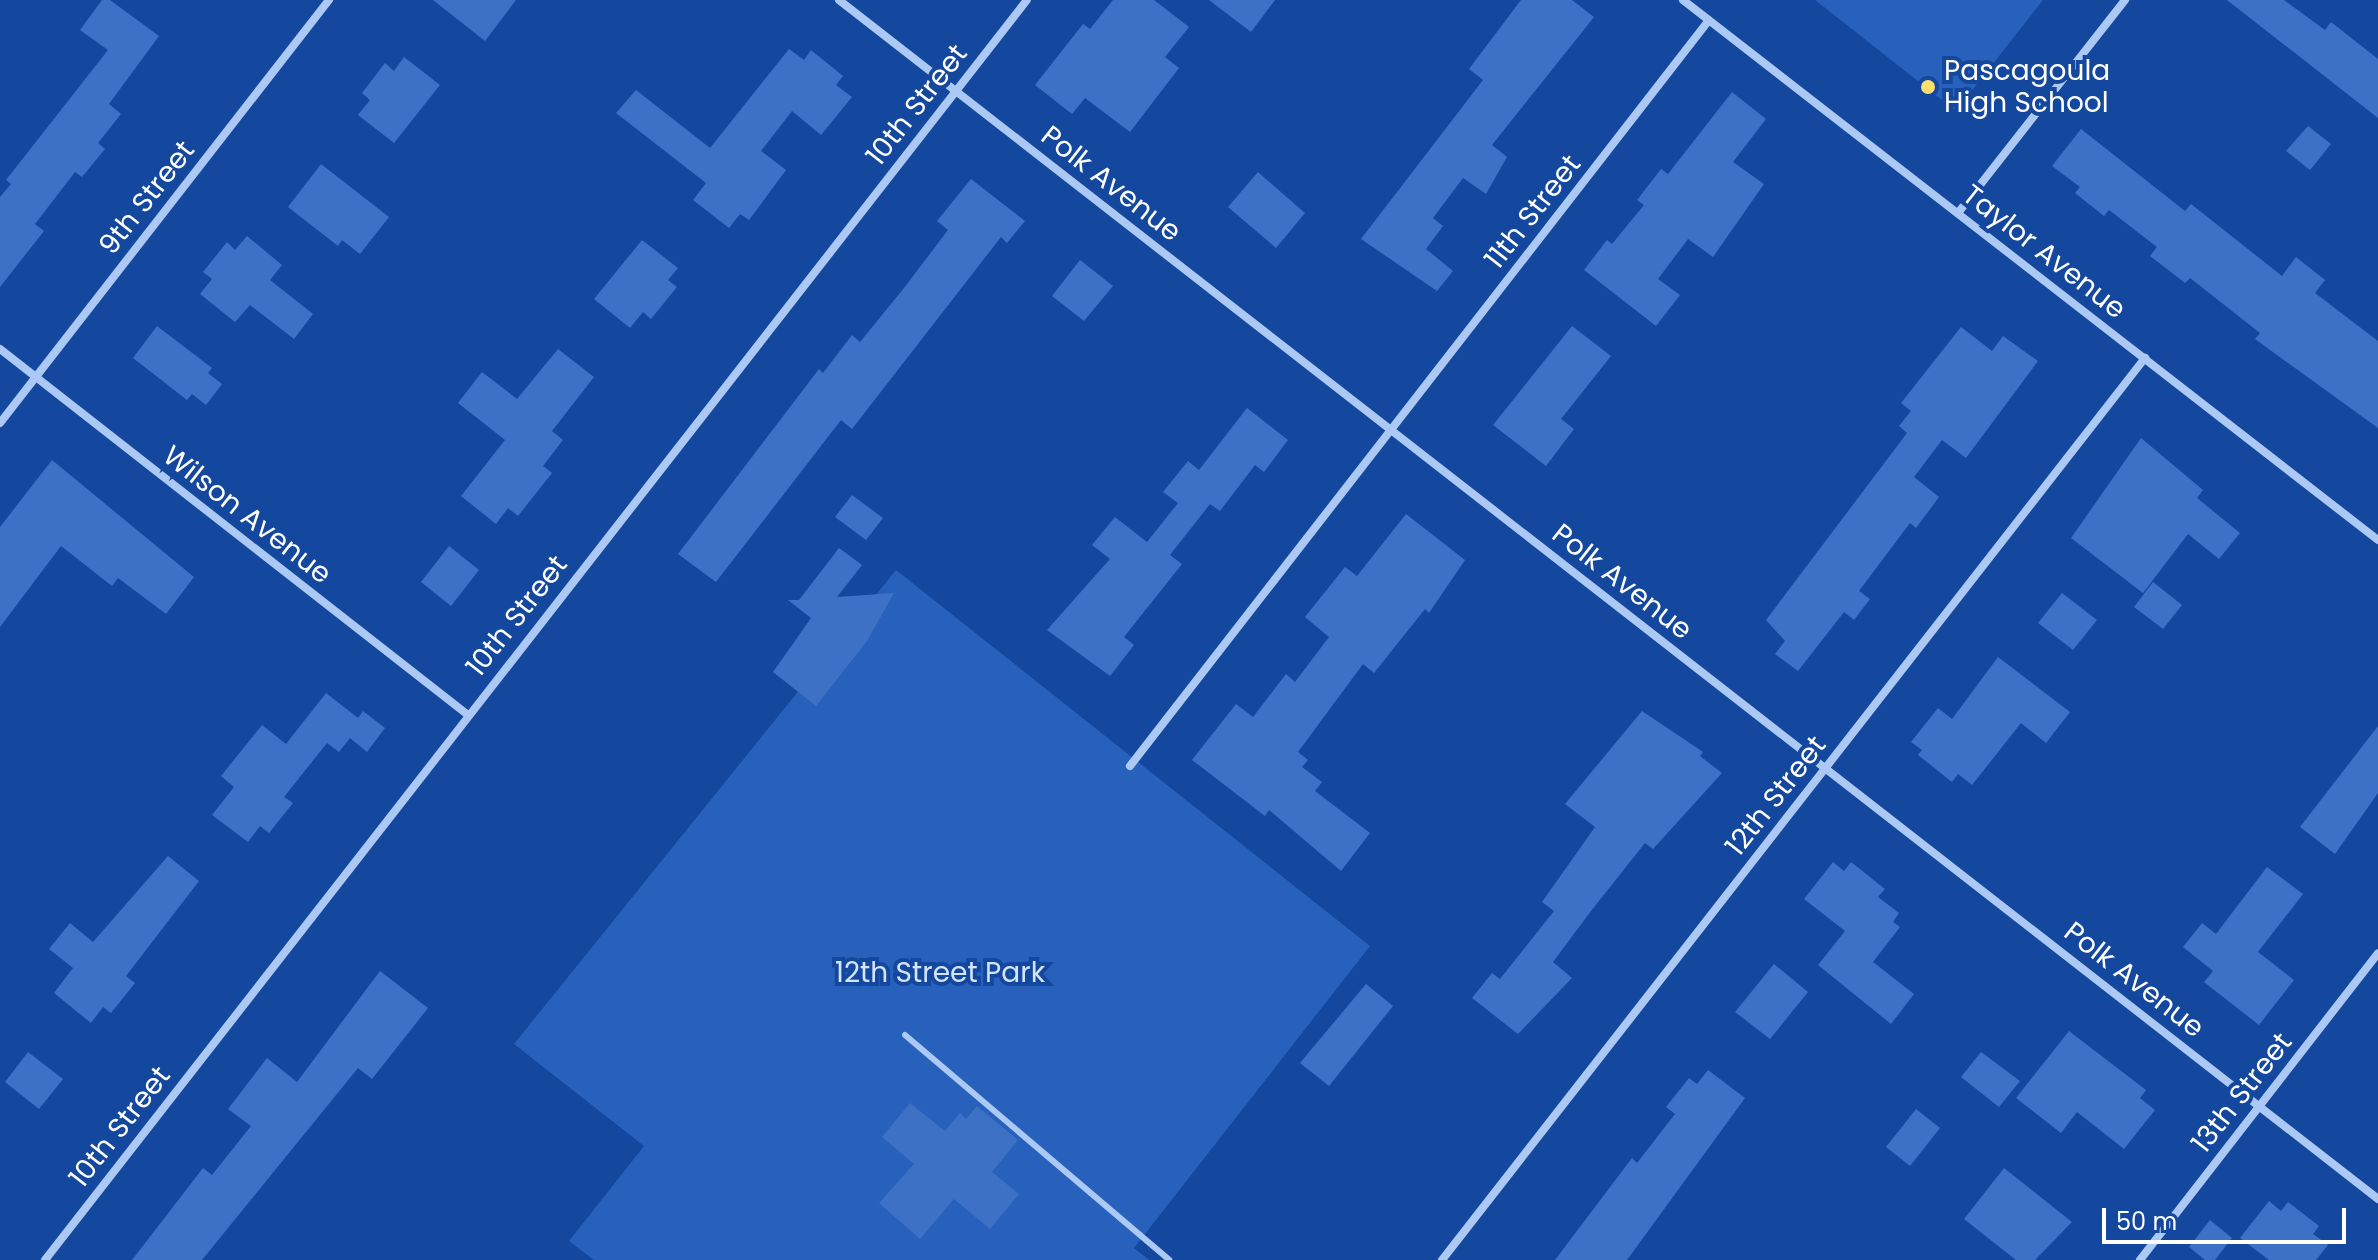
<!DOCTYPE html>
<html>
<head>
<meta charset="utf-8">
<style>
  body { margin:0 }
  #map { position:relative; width:2378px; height:1260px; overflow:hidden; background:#14489e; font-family:Poppins,sans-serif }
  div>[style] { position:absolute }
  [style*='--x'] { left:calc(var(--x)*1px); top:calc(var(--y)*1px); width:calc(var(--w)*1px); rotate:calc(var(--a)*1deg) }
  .green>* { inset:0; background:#2761bc }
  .building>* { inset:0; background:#3d71c5 }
  .service>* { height:6px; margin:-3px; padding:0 3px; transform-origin:3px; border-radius:3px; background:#acc8f4 }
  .minor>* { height:8px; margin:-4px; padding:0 4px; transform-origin:4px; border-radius:4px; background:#acc8f4 }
  .dots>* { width:22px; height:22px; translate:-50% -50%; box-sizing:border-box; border:4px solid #14489e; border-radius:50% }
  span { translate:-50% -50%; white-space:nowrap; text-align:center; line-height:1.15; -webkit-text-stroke:8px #14489e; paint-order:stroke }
  .poi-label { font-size:28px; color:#fff }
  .left { translate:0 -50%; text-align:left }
  .street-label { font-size:28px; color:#fff }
  .park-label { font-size:28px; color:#d4e4fd }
  .scale { position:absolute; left:2102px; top:1208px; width:244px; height:36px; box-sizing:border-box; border:4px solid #fff; border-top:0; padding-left:10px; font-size:24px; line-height:28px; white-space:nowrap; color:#fff; -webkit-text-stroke:6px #14489e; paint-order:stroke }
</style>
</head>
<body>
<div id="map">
  <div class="green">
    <div style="clip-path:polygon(1815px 0,2043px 0,1956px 111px)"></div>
    <div style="clip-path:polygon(896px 570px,1370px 946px,1134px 1248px,1149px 1260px,594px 1260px,569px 1241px,644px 1146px,514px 1044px)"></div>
  </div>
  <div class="building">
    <div style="clip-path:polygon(102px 0,110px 0,159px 36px,109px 104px,121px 114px,98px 143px,105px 149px,82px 177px,75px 172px,35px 224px,44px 231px,0 287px,0 197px,11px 184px,6px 180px,108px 50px,80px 30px)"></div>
    <div style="clip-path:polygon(433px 0,516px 0,485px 41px)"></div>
    <div style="clip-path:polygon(1113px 0,1154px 0,1189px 27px,1165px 57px,1179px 68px,1130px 132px,1085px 98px,1072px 114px,1035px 85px,1083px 24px,1090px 29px)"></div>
    <div style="clip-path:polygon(1209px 0,1275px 0,1251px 32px)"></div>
    <div style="clip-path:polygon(1521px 0,1572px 0,1594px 17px,1492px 145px,1507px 157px,1486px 194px,1463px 178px,1433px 218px,1443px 226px,1426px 249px,1453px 271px,1437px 291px,1361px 239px,1483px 80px,1469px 69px)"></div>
    <div style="clip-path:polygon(2227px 0,2284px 0,2325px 30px,2331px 22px,2378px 59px,2378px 118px)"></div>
    <div style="clip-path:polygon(789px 49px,804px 60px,811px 50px,843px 76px,836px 85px,852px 97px,821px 135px,792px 111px,761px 151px,786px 170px,749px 220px,740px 214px,729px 228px,693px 200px,706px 183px,616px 113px,636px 90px,710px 148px)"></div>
    <div style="clip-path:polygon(404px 57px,440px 85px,394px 143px,358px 115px,370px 100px,362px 93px,385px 63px,394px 71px)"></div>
    <div style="clip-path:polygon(1732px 92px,1766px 119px,1733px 162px,1764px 184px,1713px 257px,1688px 239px,1658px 279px,1680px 295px,1656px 326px,1584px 270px,1607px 240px,1612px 244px,1644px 205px,1637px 200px,1661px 169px,1668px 174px)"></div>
    <div style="clip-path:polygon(2308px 126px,2331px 144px,2310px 170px,2286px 151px)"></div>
    <div style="clip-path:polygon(2081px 129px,2185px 211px,2191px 204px,2282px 276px,2296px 257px,2325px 280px,2315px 293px,2378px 341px,2378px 428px,2255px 339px,2260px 333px,2190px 278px,2185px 283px,2150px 256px,2157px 247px,2109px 210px,2104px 216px,2075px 193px,2080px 187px,2052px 166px)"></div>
    <div style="clip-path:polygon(321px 164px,389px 217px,360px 254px,342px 240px,338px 246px,288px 207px)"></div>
    <div style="clip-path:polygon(1258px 172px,1305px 213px,1276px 248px,1228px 207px)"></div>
    <div style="clip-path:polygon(971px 179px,1025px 221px,1007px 243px,1001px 237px,852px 429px,841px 420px,716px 582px,678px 554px,819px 369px,823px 373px,852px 335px,860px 342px,904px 288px,948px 230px,937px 221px)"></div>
    <div style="clip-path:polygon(247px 236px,282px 265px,270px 280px,313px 314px,294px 339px,250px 305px,235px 322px,200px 294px,212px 279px,203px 272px,227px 242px,235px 250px)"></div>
    <div style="clip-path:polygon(642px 240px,678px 268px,668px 280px,677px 287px,651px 319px,643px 312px,630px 328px,594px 299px)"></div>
    <div style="clip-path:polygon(1080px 260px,1113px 286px,1084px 321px,1052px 296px)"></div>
    <div style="clip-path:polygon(157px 326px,212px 368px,208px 373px,222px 384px,206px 405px,192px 394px,187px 400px,133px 358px)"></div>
    <div style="clip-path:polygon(1572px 326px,1611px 356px,1561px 419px,1574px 429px,1546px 466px,1493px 425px)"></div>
    <div style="clip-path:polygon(1961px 327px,1992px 351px,2003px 336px,2038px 361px,1966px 458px,1942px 440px,1914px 477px,1939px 497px,1916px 528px,1910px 523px,1859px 591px,1870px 599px,1854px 620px,1844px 612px,1798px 671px,1775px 654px,1785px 641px,1766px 620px,1907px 433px,1899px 426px,1911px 411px,1901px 403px)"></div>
    <div style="clip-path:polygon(558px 349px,594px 377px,552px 431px,563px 440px,543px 466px,552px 473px,518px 516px,508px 508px,496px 524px,461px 496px,505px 440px,458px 403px,482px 372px,517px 399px)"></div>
    <div style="clip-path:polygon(1247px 408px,1288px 440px,1264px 472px,1255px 465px,1220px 511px,1210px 504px,1170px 555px,1182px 564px,1124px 637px,1134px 645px,1110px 676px,1047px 630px,1110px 559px,1092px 545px,1115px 517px,1147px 542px,1178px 503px,1163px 492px,1188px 461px,1199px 470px)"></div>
    <div style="clip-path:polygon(2141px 438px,2203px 490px,2197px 498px,2240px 533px,2219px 559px,2188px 534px,2143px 593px,2071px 538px)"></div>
    <div style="clip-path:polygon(52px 460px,194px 577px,166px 614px,118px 578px,112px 586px,61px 546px,0 627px,0 527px)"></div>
    <div style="clip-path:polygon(852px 495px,883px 518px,866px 540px,835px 517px)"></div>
    <div style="clip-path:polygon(1406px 514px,1465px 560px,1429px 613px,1425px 609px,1374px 673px,1363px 664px,1298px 752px,1308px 760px,1302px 767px,1322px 782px,1315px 791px,1370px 833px,1341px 871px,1269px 810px,1265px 816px,1192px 760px,1236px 704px,1253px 717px,1286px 674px,1295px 682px,1329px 637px,1305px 617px,1345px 567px,1357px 576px)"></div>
    <div style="clip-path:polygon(449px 546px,479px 570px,451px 606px,421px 582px)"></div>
    <div style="clip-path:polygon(839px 548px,862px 565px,837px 597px,894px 593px,867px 641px,816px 706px,773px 672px,811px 618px,788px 600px,799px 600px)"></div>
    <div style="clip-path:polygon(2153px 582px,2182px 605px,2163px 629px,2134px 607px)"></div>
    <div style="clip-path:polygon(2062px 593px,2097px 620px,2073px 650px,2038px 623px)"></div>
    <div style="clip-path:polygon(1998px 657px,2070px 712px,2046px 743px,2021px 723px,1972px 785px,1958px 774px,1952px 782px,1918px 755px,1922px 750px,1911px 742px,1938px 708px,1952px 719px)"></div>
    <div style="clip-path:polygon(326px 693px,358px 718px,363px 711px,385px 728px,367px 752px,350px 738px,339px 752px,327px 743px,284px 797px,293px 803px,269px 833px,260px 826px,248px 842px,212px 815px,234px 787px,221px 776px,262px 725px,286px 744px)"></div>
    <div style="clip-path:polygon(1642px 711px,1703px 752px,1700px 756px,1722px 773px,1653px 849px,1645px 843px,1591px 911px,1553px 962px,1572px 978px,1518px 1034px,1472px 998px,1492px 973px,1500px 979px,1554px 911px,1542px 902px,1595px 827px,1565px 804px)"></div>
    <div style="clip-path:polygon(2378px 726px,2378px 793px,2335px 854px,2300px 827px)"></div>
    <div style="clip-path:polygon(168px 856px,199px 881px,126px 976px,135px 983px,111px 1013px,103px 1007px,91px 1023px,54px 993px,73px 968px,49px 949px,70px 923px,93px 942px)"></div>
    <div style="clip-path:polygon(1833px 862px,1844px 871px,1851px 862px,1885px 889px,1878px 897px,1899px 913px,1893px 922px,1900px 927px,1873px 962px,1914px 994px,1891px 1024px,1818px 965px,1845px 931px,1804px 899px)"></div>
    <div style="clip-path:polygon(2267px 867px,2303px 894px,2258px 952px,2294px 980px,2259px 1025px,2204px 982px,2213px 971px,2183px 947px,2202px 923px,2216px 934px)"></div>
    <div style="clip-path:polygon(1774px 964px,1808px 992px,1770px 1039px,1735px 1012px)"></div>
    <div style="clip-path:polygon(380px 971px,428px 1008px,372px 1079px,358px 1068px,202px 1260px,132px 1260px,203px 1168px,212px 1175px,251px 1126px,228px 1109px,267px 1058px,297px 1082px)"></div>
    <div style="clip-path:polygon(1366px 984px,1393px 1006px,1329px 1086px,1300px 1063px)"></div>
    <div style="clip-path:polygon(2069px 1031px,2146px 1090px,2140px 1098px,2155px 1110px,2124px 1149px,2077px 1112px,2061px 1133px,2016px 1098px)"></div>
    <div style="clip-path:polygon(28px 1052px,63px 1079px,39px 1109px,5px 1082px)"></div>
    <div style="clip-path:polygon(1981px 1052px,2020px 1081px,1999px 1107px,1961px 1077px)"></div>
    <div style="clip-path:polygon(1708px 1070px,1745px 1098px,1627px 1260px,1555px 1260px,1632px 1158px,1637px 1163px,1675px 1114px,1666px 1107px,1689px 1078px,1697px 1084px)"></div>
    <div style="clip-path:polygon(910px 1103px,945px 1131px,960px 1113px,966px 1119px,977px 1106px,1018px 1140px,992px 1172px,1019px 1194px,990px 1229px,954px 1199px,920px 1239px,879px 1203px,914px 1164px,882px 1137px)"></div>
    <div style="clip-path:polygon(1916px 1109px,1940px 1128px,1910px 1166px,1886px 1147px)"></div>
    <div style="clip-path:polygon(2004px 1168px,2072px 1222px,2035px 1260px,2016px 1260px,1964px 1219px)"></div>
    <div style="clip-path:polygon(2269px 1201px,2281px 1211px,2288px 1202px,2319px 1226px,2313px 1234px,2328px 1245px,2316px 1260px,2269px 1260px,2240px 1238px)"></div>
    <div style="clip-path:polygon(2210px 1220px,2232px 1238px,2215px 1260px,2205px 1260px,2189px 1247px)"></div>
  </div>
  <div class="service">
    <div style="--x:905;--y:1035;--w:347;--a:40.4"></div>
  </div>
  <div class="minor">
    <div style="--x:839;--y:0;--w:1951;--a:37.92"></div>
    <div style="--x:1683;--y:0;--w:880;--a:37.85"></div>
    <div style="--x:1958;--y:213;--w:271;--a:-51.9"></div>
    <div style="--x:0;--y:349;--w:594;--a:38.03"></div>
    <div style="--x:0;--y:423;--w:536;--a:-52.13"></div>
    <div style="--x:1130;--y:766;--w:944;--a:-52.18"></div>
    <div style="--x:45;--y:1260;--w:1597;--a:-52.07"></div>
    <div style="--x:1442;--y:1260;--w:1144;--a:-52.07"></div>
    <div style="--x:2140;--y:1260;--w:388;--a:-52.2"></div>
  </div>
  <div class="dots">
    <div style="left:1928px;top:87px;background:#ffde6e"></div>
  </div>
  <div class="poi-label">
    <span class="left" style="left:1944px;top:87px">Pascagoula<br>High School</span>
  </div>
  <div class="street-label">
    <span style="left:917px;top:105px;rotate:-52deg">10th Street</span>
    <span style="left:1111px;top:184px;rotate:38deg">Polk Avenue</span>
    <span style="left:147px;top:198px;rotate:-52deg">9th Street</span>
    <span style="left:1533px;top:212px;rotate:-52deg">11th Street</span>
    <span style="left:2044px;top:252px;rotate:38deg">Taylor Avenue</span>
    <span style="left:247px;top:515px;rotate:38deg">Wilson Avenue</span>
    <span style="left:1622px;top:582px;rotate:38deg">Polk Avenue</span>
    <span style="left:517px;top:616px;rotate:-52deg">10th Street</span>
    <span style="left:1776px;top:796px;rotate:-52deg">12th Street</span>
    <span style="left:2134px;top:980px;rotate:38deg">Polk Avenue</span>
    <span style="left:2242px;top:1093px;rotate:-52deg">13th Street</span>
    <span style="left:120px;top:1127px;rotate:-52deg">10th Street</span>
  </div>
  <div class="park-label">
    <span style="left:940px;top:973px">12th Street Park</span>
  </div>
  <div class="scale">50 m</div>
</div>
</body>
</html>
